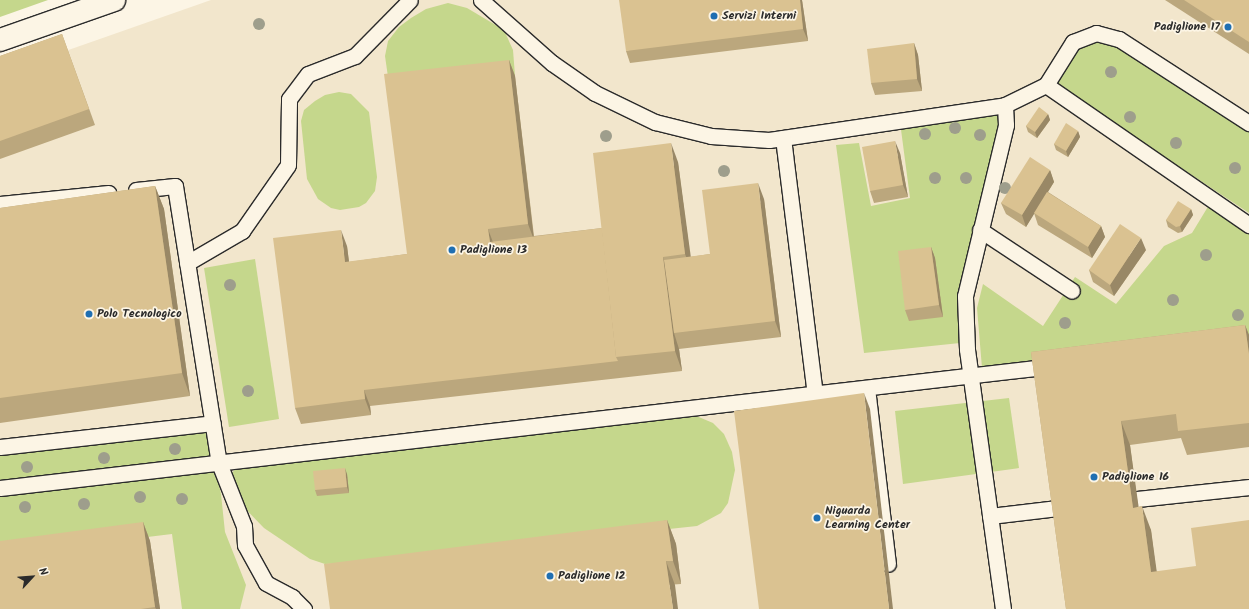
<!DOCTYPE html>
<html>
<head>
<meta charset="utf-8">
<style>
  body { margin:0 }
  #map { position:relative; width:1249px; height:609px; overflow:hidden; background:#fcf5e5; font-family:Kalam,sans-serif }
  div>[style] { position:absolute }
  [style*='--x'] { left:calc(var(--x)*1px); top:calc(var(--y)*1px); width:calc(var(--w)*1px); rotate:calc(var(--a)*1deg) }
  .built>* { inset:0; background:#f2e6cc }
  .green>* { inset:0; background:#c5d78c }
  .roads { filter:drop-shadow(1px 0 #2b2b2b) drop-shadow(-1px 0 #2b2b2b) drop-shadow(0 1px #2b2b2b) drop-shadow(0 -1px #2b2b2b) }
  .lane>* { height:15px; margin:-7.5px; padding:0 7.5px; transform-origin:7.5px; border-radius:7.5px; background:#fcf5e5 }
  .street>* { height:22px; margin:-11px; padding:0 11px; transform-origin:11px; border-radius:11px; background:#fcf5e5 }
  .trees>* { width:12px; height:12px; margin:-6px; border-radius:50%; background:#9e9e8c }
  .wall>* { inset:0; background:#bba77d }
  .shaded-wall>* { inset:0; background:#986 }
  .building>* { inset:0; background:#dac291 }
  .dots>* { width:11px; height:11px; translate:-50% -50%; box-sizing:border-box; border:2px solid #fcf5e5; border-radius:50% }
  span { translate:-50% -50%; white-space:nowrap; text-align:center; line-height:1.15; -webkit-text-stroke:3.5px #fcf5e5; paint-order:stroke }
  .poi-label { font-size:12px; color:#2b2b2b; font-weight:700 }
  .left { translate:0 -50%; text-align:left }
  .right { translate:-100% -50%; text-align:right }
  .north { position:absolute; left:12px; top:557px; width:40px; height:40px; -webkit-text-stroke:3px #fcf5e5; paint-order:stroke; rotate:64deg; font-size:11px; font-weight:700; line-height:16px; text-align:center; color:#2b2b2b }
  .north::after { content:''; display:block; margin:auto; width:14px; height:18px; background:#2b2b2b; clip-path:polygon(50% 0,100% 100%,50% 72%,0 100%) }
</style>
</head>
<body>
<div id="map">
  <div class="built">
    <div style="clip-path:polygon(211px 0,1249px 0,1249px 609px,0 609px,0 74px)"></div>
  </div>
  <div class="green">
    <div style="clip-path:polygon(0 0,48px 0,0 17px)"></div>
    <div style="clip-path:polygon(448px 3px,467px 8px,504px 30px,513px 50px,515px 76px,390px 91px,385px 56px,388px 41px,399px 27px,411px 18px,426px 9px)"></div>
    <div style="clip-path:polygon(1097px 37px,1117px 43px,1249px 131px,1249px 213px,1053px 83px,1078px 46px)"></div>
    <div style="clip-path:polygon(339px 92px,351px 94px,369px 112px,377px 177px,375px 191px,366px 203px,359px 207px,340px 210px,331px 208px,318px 199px,307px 179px,301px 121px,304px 110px,315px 101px,325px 95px)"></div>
    <div style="clip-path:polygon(999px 111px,1001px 125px,960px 343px,864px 353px,836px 145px,859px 143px,871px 206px,910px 198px,900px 122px)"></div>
    <div style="clip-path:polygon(1209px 205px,1249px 232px,1249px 340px,982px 368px,977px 308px,983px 284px,1043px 326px,1075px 277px,1116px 304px,1164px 246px,1192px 233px)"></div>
    <div style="clip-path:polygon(255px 259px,279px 419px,229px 427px,204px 268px)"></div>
    <div style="clip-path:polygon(1009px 398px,1019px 468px,903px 484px,895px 411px)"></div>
    <div style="clip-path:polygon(675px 415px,694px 415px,713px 423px,724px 434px,732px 452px,735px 470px,728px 503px,721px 513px,697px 526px,351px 563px,325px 564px,310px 559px,264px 528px,233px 496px,231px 474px,237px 467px)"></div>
    <div style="clip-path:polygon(208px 428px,213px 459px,0 482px,0 452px)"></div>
    <div style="clip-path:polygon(215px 467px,221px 494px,225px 532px,246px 585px,240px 609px,182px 609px,172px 534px,0 555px,0 495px)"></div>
  </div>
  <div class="roads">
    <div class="lane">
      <div style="--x:481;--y:0;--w:95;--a:41.6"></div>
      <div style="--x:552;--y:63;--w:52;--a:34.9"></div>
      <div style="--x:595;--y:93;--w:67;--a:25.8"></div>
      <div style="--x:655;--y:122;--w:58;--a:14"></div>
      <div style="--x:711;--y:136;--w:58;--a:3.9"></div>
      <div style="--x:769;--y:140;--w:239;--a:-8.4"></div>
      <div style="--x:1005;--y:105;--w:46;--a:-26"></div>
      <div style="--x:1046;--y:85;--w:51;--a:-57.9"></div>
      <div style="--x:1073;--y:42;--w:25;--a:-21"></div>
      <div style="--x:1096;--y:33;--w:24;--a:15"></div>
      <div style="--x:1119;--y:39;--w:155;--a:32.9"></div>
      <div style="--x:1046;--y:85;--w:247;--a:34.6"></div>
      <div style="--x:783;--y:138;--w:258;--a:82.9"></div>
      <div style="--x:136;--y:190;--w:39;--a:-6"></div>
      <div style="--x:175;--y:186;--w:280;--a:81"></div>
      <div style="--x:219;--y:463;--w:68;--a:68.4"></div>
      <div style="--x:244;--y:526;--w:19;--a:87"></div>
      <div style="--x:245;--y:545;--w:43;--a:61.1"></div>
      <div style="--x:266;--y:583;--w:30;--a:28"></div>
      <div style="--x:292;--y:597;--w:17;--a:45"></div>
      <div style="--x:0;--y:204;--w:109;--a:-5.8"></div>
      <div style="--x:980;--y:230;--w:110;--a:33.5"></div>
      <div style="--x:187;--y:263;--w:64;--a:-30.2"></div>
      <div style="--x:242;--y:231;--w:80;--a:-55.1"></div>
      <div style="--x:288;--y:165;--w:66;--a:-89.1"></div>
      <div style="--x:289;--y:99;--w:31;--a:-53"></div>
      <div style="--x:308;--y:74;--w:50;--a:-21"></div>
      <div style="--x:355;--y:56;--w:78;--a:-45.5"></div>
      <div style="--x:867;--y:388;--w:177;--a:83.2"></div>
      <div style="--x:0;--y:447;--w:214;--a:-6.4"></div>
      <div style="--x:0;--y:488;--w:1060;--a:-6.61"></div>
      <div style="--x:1137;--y:499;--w:113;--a:-6.1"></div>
      <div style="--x:990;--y:516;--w:68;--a:-6.7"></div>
      <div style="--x:1003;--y:609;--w:262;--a:-97.9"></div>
      <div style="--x:967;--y:349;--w:53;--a:-92.2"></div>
      <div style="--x:965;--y:296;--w:176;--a:-76.5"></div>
      <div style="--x:1006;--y:125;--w:20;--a:-93"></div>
    </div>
    <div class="street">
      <div style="--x:0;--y:40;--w:121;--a:-19.3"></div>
    </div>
  </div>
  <div class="trees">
    <div style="left:259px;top:24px"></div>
    <div style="left:1111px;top:72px"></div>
    <div style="left:1130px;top:117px"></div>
    <div style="left:955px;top:128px"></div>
    <div style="left:925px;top:134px"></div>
    <div style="left:980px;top:135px"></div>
    <div style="left:606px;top:136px"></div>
    <div style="left:1176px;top:143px"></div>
    <div style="left:1235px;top:168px"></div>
    <div style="left:724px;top:171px"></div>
    <div style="left:935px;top:178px"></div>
    <div style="left:966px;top:178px"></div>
    <div style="left:1005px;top:188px"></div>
    <div style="left:1206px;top:255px"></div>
    <div style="left:230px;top:285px"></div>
    <div style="left:1173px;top:300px"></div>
    <div style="left:1238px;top:315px"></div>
    <div style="left:1065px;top:323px"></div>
    <div style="left:248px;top:391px"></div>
    <div style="left:175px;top:449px"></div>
    <div style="left:104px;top:458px"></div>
    <div style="left:27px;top:467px"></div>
    <div style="left:140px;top:497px"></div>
    <div style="left:182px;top:499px"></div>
    <div style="left:84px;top:504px"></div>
    <div style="left:25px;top:507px"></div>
  </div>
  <div class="wall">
    <div style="clip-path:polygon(802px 0,808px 41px,630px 63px,626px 51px)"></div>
    <div style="clip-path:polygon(1165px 0,1249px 0,1249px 54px)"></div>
    <div style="clip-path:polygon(62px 34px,95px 125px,0 159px,0 56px)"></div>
    <div style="clip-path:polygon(914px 43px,918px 55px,922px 91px,875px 95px,871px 83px)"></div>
    <div style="clip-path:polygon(509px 60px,515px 76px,534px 236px,602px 228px,678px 162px,690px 257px,710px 254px,764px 199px,781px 337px,679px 349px,682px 371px,370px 406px,371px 415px,301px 424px,295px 408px,347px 246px,349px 262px,407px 254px)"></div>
    <div style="clip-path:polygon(1048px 114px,1050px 120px,1037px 138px,1028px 132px,1026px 126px)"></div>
    <div style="clip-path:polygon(1078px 131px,1080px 137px,1068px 157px,1056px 150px,1054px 144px)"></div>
    <div style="clip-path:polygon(900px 153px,908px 197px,874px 203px,870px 191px)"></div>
    <div style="clip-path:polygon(1050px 170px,1054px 182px,1048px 192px,1101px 226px,1105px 237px,1092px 258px,1038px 225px,1034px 213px,1026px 227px,1006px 214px,1001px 203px)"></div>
    <div style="clip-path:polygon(155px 186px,164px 209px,190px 396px,0 423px,0 208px)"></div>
    <div style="clip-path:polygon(1191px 209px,1193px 215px,1182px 232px,1178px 233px,1168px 227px,1166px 220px)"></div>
    <div style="clip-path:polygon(931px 247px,935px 258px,943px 317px,909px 321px,905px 310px)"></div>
    <div style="clip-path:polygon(1146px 250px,1114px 296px,1093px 282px,1089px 270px)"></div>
    <div style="clip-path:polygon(1245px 325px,1249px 335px,1249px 447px,1187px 455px,1181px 438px,1130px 445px,1138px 507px,1151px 530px,1156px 571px,1249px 609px,1066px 609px,1031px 352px)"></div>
    <div style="clip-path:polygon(347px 474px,349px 493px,317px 496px,315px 490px)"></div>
    <div style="clip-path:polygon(667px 520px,676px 544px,681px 584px,330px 609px)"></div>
    <div style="clip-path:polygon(143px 522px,150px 541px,160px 609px,0 609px)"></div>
  </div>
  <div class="shaded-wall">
    <div style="clip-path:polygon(800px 0,802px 0,808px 41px,803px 29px)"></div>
    <div style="clip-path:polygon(914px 43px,918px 55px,922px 91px,917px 79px)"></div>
    <div style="clip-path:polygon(509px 60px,515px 76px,534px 240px,528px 224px)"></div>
    <div style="clip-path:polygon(1048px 114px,1050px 120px,1037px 138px,1035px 132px)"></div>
    <div style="clip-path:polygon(1078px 131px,1080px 137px,1068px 157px,1066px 151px)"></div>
    <div style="clip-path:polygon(895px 141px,900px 153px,908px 197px,903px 185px)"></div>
    <div style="clip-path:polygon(671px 143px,678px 162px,693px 273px,685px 254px)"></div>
    <div style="clip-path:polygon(1050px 170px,1054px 182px,1026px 227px,1022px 215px)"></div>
    <div style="clip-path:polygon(758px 183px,764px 199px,781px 337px,775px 321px)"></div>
    <div style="clip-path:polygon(155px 186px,164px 209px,190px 396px,182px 373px)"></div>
    <div style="clip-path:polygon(1191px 209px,1193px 215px,1182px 232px,1180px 226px)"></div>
    <div style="clip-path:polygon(1101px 226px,1105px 237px,1092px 258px,1088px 247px)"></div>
    <div style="clip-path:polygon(488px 229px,494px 245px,490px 242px)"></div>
    <div style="clip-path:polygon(341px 230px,347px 246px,351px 278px,345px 262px)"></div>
    <div style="clip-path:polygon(1141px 238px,1146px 250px,1114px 296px,1110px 285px)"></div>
    <div style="clip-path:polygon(931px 247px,935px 258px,943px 317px,939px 305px)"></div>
    <div style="clip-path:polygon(663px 257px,670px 276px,674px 333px,679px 349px,682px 371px,675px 351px)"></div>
    <div style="clip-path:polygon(1245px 325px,1249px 335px,1249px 354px)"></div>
    <div style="clip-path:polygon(364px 390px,370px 406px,371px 415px,365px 399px)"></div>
    <div style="clip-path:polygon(864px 393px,870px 409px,893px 609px,889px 609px)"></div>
    <div style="clip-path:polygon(1121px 421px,1130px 445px,1142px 531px,1133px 508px)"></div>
    <div style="clip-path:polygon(345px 468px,347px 474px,349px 493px,347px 487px)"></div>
    <div style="clip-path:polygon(1142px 506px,1151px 530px,1160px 595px,1151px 572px)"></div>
    <div style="clip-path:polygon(667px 520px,676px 544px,681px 584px,673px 561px)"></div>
    <div style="clip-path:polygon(143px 522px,150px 541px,160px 609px,156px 609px,155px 607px)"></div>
    <div style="clip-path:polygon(666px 561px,675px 585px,678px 609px,673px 609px)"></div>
  </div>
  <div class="building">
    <div style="clip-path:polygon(619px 0,800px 0,803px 29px,626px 51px)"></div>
    <div style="clip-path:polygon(1184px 0,1249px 0,1249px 42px)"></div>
    <div style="clip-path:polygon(62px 34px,89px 109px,0 141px,0 56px)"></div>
    <div style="clip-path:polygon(914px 43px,917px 79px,871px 83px,867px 49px)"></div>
    <div style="clip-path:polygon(509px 60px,528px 224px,488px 229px,490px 242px,602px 228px,616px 357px,618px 361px,364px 390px,365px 399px,295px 408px,273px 238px,341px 230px,345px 262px,407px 254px,384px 74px)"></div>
    <div style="clip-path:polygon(1039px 107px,1048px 114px,1035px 132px,1026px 126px)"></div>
    <div style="clip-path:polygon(1066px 123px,1078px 131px,1066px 151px,1054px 144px)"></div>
    <div style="clip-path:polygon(895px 141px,903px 185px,870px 191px,862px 147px)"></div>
    <div style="clip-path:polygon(671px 143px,685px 254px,663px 257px,675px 351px,616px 357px,593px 153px)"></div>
    <div style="clip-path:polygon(1030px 157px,1050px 170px,1022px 215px,1001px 203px)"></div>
    <div style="clip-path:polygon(758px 183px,775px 321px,674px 333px,664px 260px,710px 254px,702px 190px)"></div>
    <div style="clip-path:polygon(155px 186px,182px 373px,0 398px,0 208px)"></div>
    <div style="clip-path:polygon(1047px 192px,1101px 226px,1088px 247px,1034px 213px)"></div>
    <div style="clip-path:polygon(1178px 201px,1191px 209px,1180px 226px,1176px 227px,1166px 220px)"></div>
    <div style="clip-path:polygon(1120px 224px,1141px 238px,1110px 285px,1089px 270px)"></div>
    <div style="clip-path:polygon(931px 247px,939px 305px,905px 310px,898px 251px)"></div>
    <div style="clip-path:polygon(1245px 325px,1249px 354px,1249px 423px,1178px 431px,1176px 414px,1121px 421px,1133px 508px,1142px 506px,1151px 572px,1196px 566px,1191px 528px,1249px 520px,1249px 609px,1066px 609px,1031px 352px)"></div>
    <div style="clip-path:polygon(864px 393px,889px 609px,759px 609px,734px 411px)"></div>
    <div style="clip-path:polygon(345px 468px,347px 487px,315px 490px,313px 471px)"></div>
    <div style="clip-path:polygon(667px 520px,673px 561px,666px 561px,673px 609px,330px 609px,324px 564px)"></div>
    <div style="clip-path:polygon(143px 522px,155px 607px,141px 609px,0 609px,0 541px)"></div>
  </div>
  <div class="dots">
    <div style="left:714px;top:16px;background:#1f6fb2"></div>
    <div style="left:1228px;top:27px;background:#1f6fb2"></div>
    <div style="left:452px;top:250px;background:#1f6fb2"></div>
    <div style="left:89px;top:314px;background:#1f6fb2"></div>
    <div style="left:1094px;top:477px;background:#1f6fb2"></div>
    <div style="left:817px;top:518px;background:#1f6fb2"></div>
    <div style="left:550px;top:576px;background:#1f6fb2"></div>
  </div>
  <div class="poi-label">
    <span class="left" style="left:722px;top:16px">Servizi Interni</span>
    <span class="right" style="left:1220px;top:27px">Padiglione 17</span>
    <span class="left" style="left:460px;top:250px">Padiglione 13</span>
    <span class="left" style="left:97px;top:314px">Polo Tecnologico</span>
    <span class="left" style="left:1102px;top:477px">Padiglione 16</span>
    <span class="left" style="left:825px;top:518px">Niguarda<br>Learning Center</span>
    <span class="left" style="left:558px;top:576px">Padiglione 12</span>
  </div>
  <div class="north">N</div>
</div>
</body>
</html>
